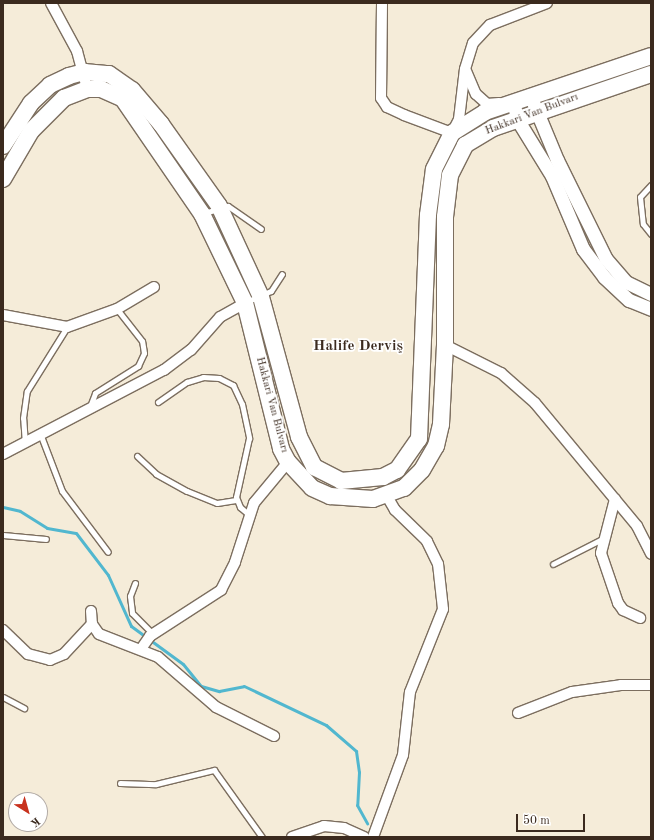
<!DOCTYPE html>
<html>
<head>
<meta charset="utf-8">
<style>
  body { margin:0 }
  #map { position:relative; width:654px; height:840px; overflow:hidden; background:#f5ecd9; font-family:"Old Standard TT",serif }
  div>[style] { position:absolute }
  [style*='--x'] { left:calc(var(--x)*1px); top:calc(var(--y)*1px); width:calc(var(--w)*1px); rotate:calc(var(--a)*1deg) }
  .stream>* { height:3px; margin:-1.5px; padding:0 1.5px; transform-origin:1.5px; border-radius:1.5px; background:#51b7cf }
  .roads { filter:drop-shadow(1px 0 #7c6e5f) drop-shadow(-1px 0 #7c6e5f) drop-shadow(0 1px #7c6e5f) drop-shadow(0 -1px #7c6e5f) }
  .service>* { height:5px; margin:-2.5px; padding:0 2.5px; transform-origin:2.5px; border-radius:2.5px; background:#fff }
  .minor>* { height:10px; margin:-5px; padding:0 5px; transform-origin:5px; border-radius:5px; background:#fff }
  .tertiary>* { height:13px; margin:-6.5px; padding:0 6.5px; transform-origin:6.5px; border-radius:6.5px; background:#fff }
  .primary>* { height:16px; margin:-8px; padding:0 8px; transform-origin:8px; border-radius:8px; background:#fff }
  span { translate:-50% -50%; white-space:nowrap; text-align:center; line-height:1.15; -webkit-text-stroke:3.5px #fff; paint-order:stroke }
  .street-label { font-size:11px; color:#3b2a1e }
  .district-label { font-size:15px; color:#3b2a1e; font-weight:700 }
  .frame { position:absolute; inset:0; border:4px solid #3b2a1e; pointer-events:none }
  .north { position:absolute; left:8px; top:792px; width:40px; height:40px; box-sizing:border-box; background:#fff; border:1px solid #b1aaa5; border-radius:50%; rotate:143deg; font-size:11px; font-weight:700; line-height:16px; text-align:center; color:#3b2a1e }
  .north::after { content:''; display:block; margin:auto; width:14px; height:18px; background:#c8321e; clip-path:polygon(50% 0,100% 100%,50% 72%,0 100%) }
  .scale { position:absolute; left:516px; top:814px; width:69px; height:18px; box-sizing:border-box; border:2px solid #3b2a1e; border-top:0; padding-left:5px; font-size:12px; line-height:14px; white-space:nowrap; color:#3b2a1e; -webkit-text-stroke:3px #fff; paint-order:stroke }
</style>
</head>
<body>
<div id="map">
  <div class="stream">
    <div style="--x:3;--y:507;--w:17;--a:13"></div>
    <div style="--x:20;--y:511;--w:32;--a:32"></div>
    <div style="--x:47;--y:528;--w:29;--a:10"></div>
    <div style="--x:76;--y:533;--w:53;--a:52.7"></div>
    <div style="--x:108;--y:575;--w:56;--a:65.7"></div>
    <div style="--x:131;--y:626;--w:64;--a:36.2"></div>
    <div style="--x:183;--y:664;--w:28;--a:51"></div>
    <div style="--x:201;--y:686;--w:19;--a:16"></div>
    <div style="--x:219;--y:691;--w:25;--a:-11"></div>
    <div style="--x:244;--y:686;--w:91;--a:25.4"></div>
    <div style="--x:326;--y:725;--w:40;--a:41"></div>
    <div style="--x:356;--y:751;--w:21;--a:82"></div>
    <div style="--x:359;--y:772;--w:33;--a:93"></div>
    <div style="--x:357;--y:805;--w:21;--a:61"></div>
  </div>
  <div class="roads">
    <div class="service">
      <div style="--x:651;--y:185;--w:16;--a:133"></div>
      <div style="--x:640;--y:197;--w:27;--a:84"></div>
      <div style="--x:643;--y:224;--w:13;--a:51"></div>
      <div style="--x:204;--y:213;--w:25;--a:-16"></div>
      <div style="--x:228;--y:206;--w:40;--a:34.9"></div>
      <div style="--x:246;--y:302;--w:27;--a:-24"></div>
      <div style="--x:271;--y:291;--w:20;--a:-57"></div>
      <div style="--x:158;--y:402;--w:35;--a:-35"></div>
      <div style="--x:187;--y:382;--w:17;--a:-17"></div>
      <div style="--x:203;--y:377;--w:16;--a:4"></div>
      <div style="--x:219;--y:378;--w:16;--a:27"></div>
      <div style="--x:233;--y:385;--w:21;--a:65"></div>
      <div style="--x:242;--y:404;--w:35;--a:78"></div>
      <div style="--x:249;--y:438;--w:60;--a:102.4"></div>
      <div style="--x:236;--y:497;--w:11;--a:68"></div>
      <div style="--x:240;--y:507;--w:11;--a:41"></div>
      <div style="--x:89;--y:409;--w:17;--a:-69"></div>
      <div style="--x:95;--y:393;--w:51;--a:-32.1"></div>
      <div style="--x:138;--y:366;--w:14;--a:-65"></div>
      <div style="--x:144;--y:353;--w:12;--a:-99"></div>
      <div style="--x:142;--y:341;--w:41;--a:-128"></div>
      <div style="--x:41;--y:436;--w:59;--a:69.1"></div>
      <div style="--x:62;--y:491;--w:76;--a:53"></div>
      <div style="--x:25;--y:444;--w:26;--a:-94"></div>
      <div style="--x:23;--y:418;--w:27;--a:-82"></div>
      <div style="--x:27;--y:391;--w:75;--a:-58"></div>
      <div style="--x:137;--y:456;--w:26;--a:43"></div>
      <div style="--x:156;--y:474;--w:35;--a:29"></div>
      <div style="--x:187;--y:491;--w:32;--a:22"></div>
      <div style="--x:217;--y:503;--w:19;--a:-9"></div>
      <div style="--x:3;--y:535;--w:43;--a:5.3"></div>
      <div style="--x:553;--y:564;--w:57;--a:-27"></div>
      <div style="--x:135;--y:583;--w:14;--a:111"></div>
      <div style="--x:130;--y:596;--w:17;--a:83"></div>
      <div style="--x:132;--y:613;--w:30;--a:45"></div>
      <div style="--x:3;--y:697;--w:24;--a:28"></div>
      <div style="--x:120;--y:783;--w:36;--a:2"></div>
      <div style="--x:156;--y:784;--w:60;--a:-13.6"></div>
      <div style="--x:214;--y:770;--w:82;--a:54.4"></div>
    </div>
    <div class="minor">
      <div style="--x:51;--y:3;--w:55;--a:61.6"></div>
      <div style="--x:77;--y:51;--w:39;--a:75"></div>
      <div style="--x:382;--y:3;--w:95;--a:90.6"></div>
      <div style="--x:381;--y:98;--w:11;--a:56"></div>
      <div style="--x:387;--y:107;--w:19;--a:25"></div>
      <div style="--x:404;--y:115;--w:51;--a:20.6"></div>
      <div style="--x:452;--y:133;--w:16;--a:-63"></div>
      <div style="--x:459;--y:119;--w:50;--a:-83.2"></div>
      <div style="--x:465;--y:69;--w:27;--a:-73"></div>
      <div style="--x:473;--y:43;--w:25;--a:-47"></div>
      <div style="--x:490;--y:25;--w:61;--a:-21.1"></div>
      <div style="--x:466;--y:71;--w:25;--a:67"></div>
      <div style="--x:476;--y:94;--w:15;--a:42"></div>
      <div style="--x:487;--y:104;--w:12;--a:-5"></div>
      <div style="--x:3;--y:315;--w:65;--a:10.6"></div>
      <div style="--x:67;--y:327;--w:53;--a:-19.8"></div>
      <div style="--x:117;--y:309;--w:43;--a:-30.7"></div>
      <div style="--x:445;--y:345;--w:63;--a:26.6"></div>
      <div style="--x:501;--y:373;--w:45;--a:41.4"></div>
      <div style="--x:535;--y:403;--w:160;--a:50.3"></div>
      <div style="--x:637;--y:526;--w:31;--a:63"></div>
      <div style="--x:3;--y:454;--w:182;--a:-27.6"></div>
      <div style="--x:164;--y:370;--w:34;--a:-37"></div>
      <div style="--x:191;--y:350;--w:44;--a:-48.7"></div>
      <div style="--x:220;--y:317;--w:29;--a:-29"></div>
      <div style="--x:615;--y:499;--w:56;--a:104.5"></div>
      <div style="--x:601;--y:553;--w:53;--a:71.2"></div>
      <div style="--x:618;--y:603;--w:9;--a:54"></div>
      <div style="--x:623;--y:610;--w:19;--a:25"></div>
      <div style="--x:91;--y:611;--w:13;--a:86"></div>
      <div style="--x:92;--y:624;--w:12;--a:55"></div>
      <div style="--x:99;--y:634;--w:63;--a:21.3"></div>
      <div style="--x:158;--y:657;--w:77;--a:40.8"></div>
      <div style="--x:216;--y:707;--w:65;--a:26.6"></div>
      <div style="--x:3;--y:630;--w:35;--a:44"></div>
      <div style="--x:28;--y:654;--w:23;--a:15"></div>
      <div style="--x:50;--y:660;--w:15;--a:-23"></div>
      <div style="--x:64;--y:654;--w:41;--a:-47"></div>
      <div style="--x:141;--y:649;--w:16;--a:-55"></div>
      <div style="--x:150;--y:636;--w:85;--a:-32.9"></div>
      <div style="--x:221;--y:590;--w:31;--a:-63"></div>
      <div style="--x:235;--y:562;--w:62;--a:-72.1"></div>
      <div style="--x:254;--y:503;--w:53;--a:-50.3"></div>
      <div style="--x:518;--y:713;--w:58;--a:-21.3"></div>
      <div style="--x:572;--y:692;--w:49;--a:-8.1"></div>
      <div style="--x:621;--y:685;--w:30;--a:0"></div>
      <div style="--x:292;--y:837;--w:34;--a:-19"></div>
      <div style="--x:324;--y:826;--w:20;--a:6"></div>
      <div style="--x:344;--y:828;--w:22;--a:24"></div>
      <div style="--x:373;--y:837;--w:87;--a:-69.9"></div>
      <div style="--x:403;--y:755;--w:63;--a:-83.7"></div>
      <div style="--x:410;--y:692;--w:89;--a:-68.3"></div>
      <div style="--x:443;--y:609;--w:45;--a:-96.3"></div>
      <div style="--x:438;--y:564;--w:25;--a:-116"></div>
      <div style="--x:427;--y:541;--w:45;--a:-135.9"></div>
      <div style="--x:395;--y:510;--w:16;--a:-120"></div>
    </div>
    <div class="tertiary">
      <div style="--x:530;--y:95;--w:70;--a:67.4"></div>
      <div style="--x:557;--y:160;--w:110;--a:63.7"></div>
      <div style="--x:606;--y:259;--w:30;--a:49"></div>
      <div style="--x:626;--y:282;--w:28;--a:26"></div>
      <div style="--x:513;--y:101;--w:18;--a:77"></div>
      <div style="--x:517;--y:119;--w:67;--a:58.4"></div>
      <div style="--x:552;--y:176;--w:79;--a:67"></div>
      <div style="--x:583;--y:249;--w:35;--a:53"></div>
      <div style="--x:604;--y:277;--w:34;--a:43"></div>
      <div style="--x:629;--y:300;--w:24;--a:22"></div>
    </div>
    <div class="primary">
      <div style="--x:3;--y:146;--w:51;--a:-56.9"></div>
      <div style="--x:31;--y:103;--w:26;--a:-43"></div>
      <div style="--x:50;--y:85;--w:21;--a:-25"></div>
      <div style="--x:69;--y:76;--w:16;--a:-15"></div>
      <div style="--x:84;--y:72;--w:25;--a:5"></div>
      <div style="--x:109;--y:74;--w:28;--a:35"></div>
      <div style="--x:132;--y:90;--w:45;--a:49.5"></div>
      <div style="--x:161;--y:124;--w:100;--a:54.7"></div>
      <div style="--x:219;--y:206;--w:100;--a:65.2"></div>
      <div style="--x:261;--y:297;--w:145;--a:74.8"></div>
      <div style="--x:299;--y:437;--w:34;--a:63"></div>
      <div style="--x:314;--y:467;--w:30;--a:27"></div>
      <div style="--x:341;--y:481;--w:42;--a:-5.4"></div>
      <div style="--x:383;--y:477;--w:16;--a:-27"></div>
      <div style="--x:397;--y:470;--w:38;--a:-55"></div>
      <div style="--x:419;--y:439;--w:224;--a:-87.7"></div>
      <div style="--x:428;--y:215;--w:46;--a:-82.6"></div>
      <div style="--x:434;--y:169;--w:40;--a:-63.4"></div>
      <div style="--x:452;--y:133;--w:39;--a:-32"></div>
      <div style="--x:485;--y:112;--w:175;--a:-18.6"></div>
      <div style="--x:3;--y:179;--w:56;--a:-59.7"></div>
      <div style="--x:31;--y:131;--w:47;--a:-45"></div>
      <div style="--x:64;--y:98;--w:25;--a:-21"></div>
      <div style="--x:87;--y:89;--w:14;--a:0"></div>
      <div style="--x:101;--y:89;--w:24;--a:24"></div>
      <div style="--x:123;--y:99;--w:140;--a:55.5"></div>
      <div style="--x:202;--y:214;--w:99;--a:64.2"></div>
      <div style="--x:245;--y:303;--w:150;--a:76.1"></div>
      <div style="--x:281;--y:449;--w:15;--a:62"></div>
      <div style="--x:288;--y:462;--w:35;--a:47"></div>
      <div style="--x:312;--y:488;--w:20;--a:24"></div>
      <div style="--x:330;--y:496;--w:43;--a:4"></div>
      <div style="--x:373;--y:499;--w:33;--a:-20"></div>
      <div style="--x:404;--y:488;--w:25;--a:-45"></div>
      <div style="--x:422;--y:470;--w:28;--a:-60"></div>
      <div style="--x:436;--y:446;--w:23;--a:-77"></div>
      <div style="--x:441;--y:424;--w:79;--a:-87.1"></div>
      <div style="--x:445;--y:345;--w:128;--a:-90"></div>
      <div style="--x:445;--y:217;--w:42;--a:-83.2"></div>
      <div style="--x:450;--y:175;--w:34;--a:-63"></div>
      <div style="--x:465;--y:145;--w:33;--a:-31"></div>
      <div style="--x:493;--y:128;--w:167;--a:-18.9"></div>
    </div>
  </div>
  <div class="street-label">
    <span style="left:532px;top:115px;rotate:-21deg">Hakkari Van Bulvarı</span>
    <span style="left:271px;top:405px;rotate:75deg">Hakkari Van Bulvarı</span>
  </div>
  <div class="district-label">
    <span style="left:358px;top:347px">Halife Derviş</span>
  </div>
  <div class="frame"></div>
  <div class="north">K</div>
  <div class="scale">50 m</div>
</div>
</body>
</html>
